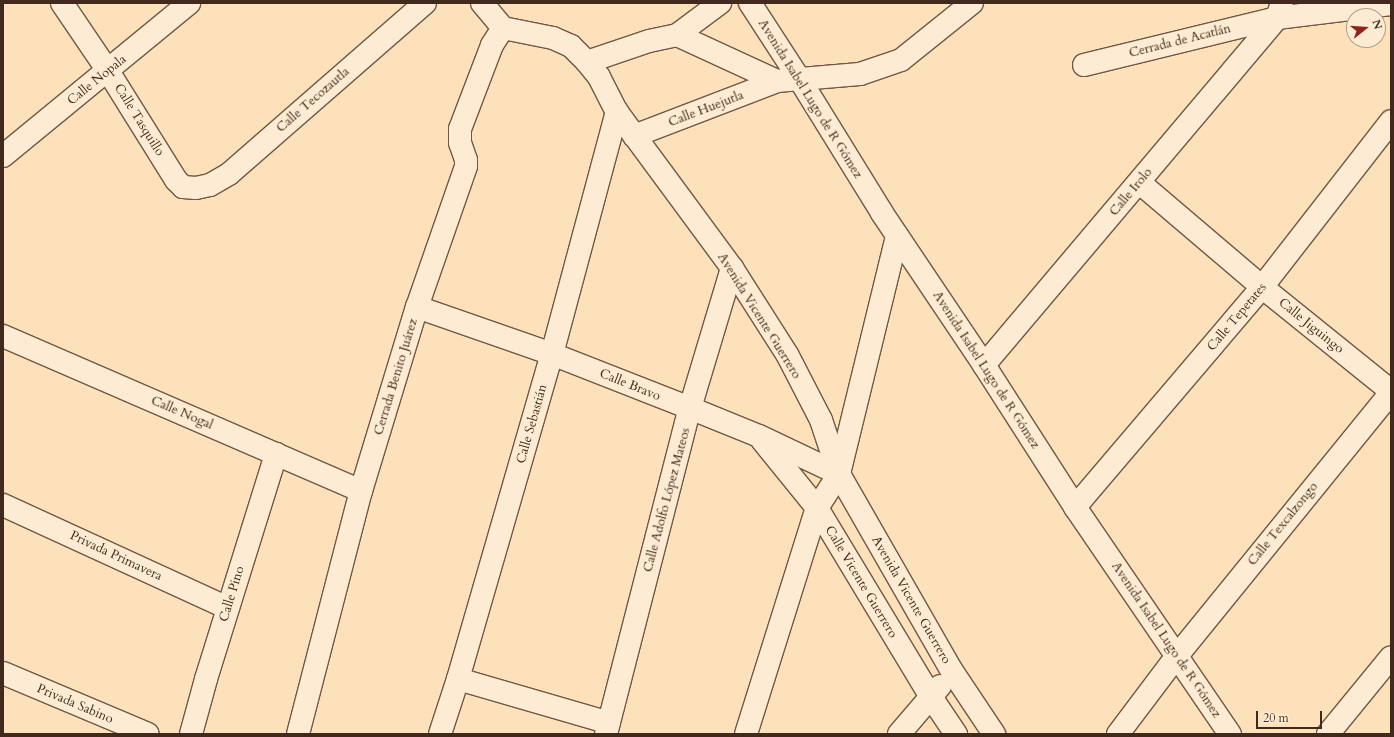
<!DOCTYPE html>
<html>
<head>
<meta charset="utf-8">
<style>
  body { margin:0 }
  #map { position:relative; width:1394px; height:737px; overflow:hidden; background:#fce1bb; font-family:Cardo,serif }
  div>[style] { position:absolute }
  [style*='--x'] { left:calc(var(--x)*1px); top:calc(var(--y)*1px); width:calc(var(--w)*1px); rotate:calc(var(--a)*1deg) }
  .roads { filter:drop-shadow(1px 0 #705844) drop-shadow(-1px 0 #705844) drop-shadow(0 1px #705844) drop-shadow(0 -1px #705844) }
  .minor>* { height:22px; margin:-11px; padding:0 11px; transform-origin:11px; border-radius:11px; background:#fdecd3 }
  span { translate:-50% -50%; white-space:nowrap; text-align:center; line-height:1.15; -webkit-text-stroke:4px #fdecd3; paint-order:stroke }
  .street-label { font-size:13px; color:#412a1d }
  .frame { position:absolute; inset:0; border:4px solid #412a1d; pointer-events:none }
  .north { position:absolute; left:1346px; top:8px; width:40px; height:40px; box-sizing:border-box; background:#fdecd3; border:1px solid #b29e8a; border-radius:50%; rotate:73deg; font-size:11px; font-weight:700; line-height:16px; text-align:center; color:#412a1d }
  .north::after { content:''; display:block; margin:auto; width:14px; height:18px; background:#8f2418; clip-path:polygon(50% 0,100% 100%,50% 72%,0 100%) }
  .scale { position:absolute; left:1256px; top:711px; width:66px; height:18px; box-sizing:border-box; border:2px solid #412a1d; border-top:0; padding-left:5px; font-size:12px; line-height:14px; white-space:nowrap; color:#412a1d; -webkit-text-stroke:3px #fdecd3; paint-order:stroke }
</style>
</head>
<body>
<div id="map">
  <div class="roads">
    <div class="minor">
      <div style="--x:62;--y:3;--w:82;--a:55.9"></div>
      <div style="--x:108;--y:71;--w:128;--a:58"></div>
      <div style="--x:176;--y:180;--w:10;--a:45"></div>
      <div style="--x:183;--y:187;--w:13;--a:4"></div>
      <div style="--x:196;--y:188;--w:14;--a:-12"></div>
      <div style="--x:210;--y:185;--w:22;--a:-30"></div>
      <div style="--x:229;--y:174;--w:260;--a:-41.1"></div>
      <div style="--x:482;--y:3;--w:33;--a:50"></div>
      <div style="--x:503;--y:28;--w:51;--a:11.3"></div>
      <div style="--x:553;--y:38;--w:20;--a:24"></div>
      <div style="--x:571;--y:46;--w:23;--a:45"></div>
      <div style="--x:587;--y:62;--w:19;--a:51"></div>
      <div style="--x:599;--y:77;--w:39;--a:63"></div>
      <div style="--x:617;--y:112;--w:194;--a:53.6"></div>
      <div style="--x:732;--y:268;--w:104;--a:57.5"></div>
      <div style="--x:788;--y:356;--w:72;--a:62.7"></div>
      <div style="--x:821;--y:420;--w:57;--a:71.6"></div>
      <div style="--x:839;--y:474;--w:227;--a:60.2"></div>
      <div style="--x:952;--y:671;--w:76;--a:56.3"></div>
      <div style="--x:750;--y:3;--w:92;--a:57"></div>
      <div style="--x:800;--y:80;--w:156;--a:58.3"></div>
      <div style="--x:882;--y:213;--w:183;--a:56.1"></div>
      <div style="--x:984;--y:365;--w:169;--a:57.3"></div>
      <div style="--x:1075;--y:507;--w:275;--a:55.7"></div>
      <div style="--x:677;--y:35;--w:110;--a:24.7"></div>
      <div style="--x:587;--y:62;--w:65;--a:-18.7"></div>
      <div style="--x:649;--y:41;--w:29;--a:-12"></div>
      <div style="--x:677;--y:35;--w:54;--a:-36.7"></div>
      <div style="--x:1084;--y:65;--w:199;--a:-13.7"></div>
      <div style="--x:1277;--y:18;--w:115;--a:-7"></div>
      <div style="--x:634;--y:136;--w:153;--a:-21"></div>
      <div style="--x:777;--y:81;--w:83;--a:-4.8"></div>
      <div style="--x:860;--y:74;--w:43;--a:-18.9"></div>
      <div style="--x:901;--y:60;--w:91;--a:-38.8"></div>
      <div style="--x:3;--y:156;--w:241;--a:-39.4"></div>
      <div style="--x:1140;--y:183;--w:160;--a:40.4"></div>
      <div style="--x:1262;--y:287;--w:166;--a:38.9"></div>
      <div style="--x:417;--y:307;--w:143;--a:19.2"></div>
      <div style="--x:552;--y:354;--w:148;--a:21.4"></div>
      <div style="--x:690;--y:408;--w:74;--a:22.1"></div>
      <div style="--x:759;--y:436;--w:89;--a:25.4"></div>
      <div style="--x:3;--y:336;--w:390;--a:23.4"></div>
      <div style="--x:984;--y:365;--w:454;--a:-49.8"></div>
      <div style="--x:1277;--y:18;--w:16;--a:-72"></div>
      <div style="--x:762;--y:440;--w:87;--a:51"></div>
      <div style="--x:817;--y:508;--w:221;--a:58.9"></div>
      <div style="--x:931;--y:697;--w:45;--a:56"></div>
      <div style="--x:3;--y:505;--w:247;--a:24.6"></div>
      <div style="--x:1075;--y:507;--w:289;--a:-49.6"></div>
      <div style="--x:1262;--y:287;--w:210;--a:-52.1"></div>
      <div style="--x:3;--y:673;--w:157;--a:22.8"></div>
      <div style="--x:458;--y:679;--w:157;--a:16.2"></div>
      <div style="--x:191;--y:734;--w:57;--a:-74.7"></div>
      <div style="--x:206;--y:679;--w:236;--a:-72.7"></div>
      <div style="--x:298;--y:734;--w:251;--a:-75.5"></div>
      <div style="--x:361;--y:491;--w:192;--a:-73.1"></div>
      <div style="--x:417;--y:307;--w:149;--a:-70.8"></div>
      <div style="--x:466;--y:166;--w:6;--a:-90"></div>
      <div style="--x:466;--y:160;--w:18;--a:-109"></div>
      <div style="--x:460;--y:143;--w:14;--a:-90"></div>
      <div style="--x:460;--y:129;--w:90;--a:-69.1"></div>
      <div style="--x:492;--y:45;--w:20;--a:-57"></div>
      <div style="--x:440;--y:734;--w:58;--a:-71.9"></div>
      <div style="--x:458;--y:679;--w:338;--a:-73.9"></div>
      <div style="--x:552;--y:354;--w:251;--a:-75"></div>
      <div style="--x:606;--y:734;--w:337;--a:-75.6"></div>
      <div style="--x:690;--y:408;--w:146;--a:-73.3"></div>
      <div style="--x:746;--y:734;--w:237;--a:-72.6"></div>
      <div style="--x:817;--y:508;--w:40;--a:-57.1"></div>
      <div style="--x:839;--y:474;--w:245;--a:-76.3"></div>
      <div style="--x:899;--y:734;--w:63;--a:-49.5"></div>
      <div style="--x:1118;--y:734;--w:96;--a:-53"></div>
      <div style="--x:1176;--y:657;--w:341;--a:-50.9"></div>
      <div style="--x:1328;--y:734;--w:99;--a:-50.7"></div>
    </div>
  </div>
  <div class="street-label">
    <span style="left:1180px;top:41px;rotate:-14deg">Cerrada de Acatlán</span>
    <span style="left:97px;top:80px;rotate:-39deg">Calle Nopala</span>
    <span style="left:810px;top:99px;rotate:58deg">Avenida Isabel Lugo de R Gómez</span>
    <span style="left:313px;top:100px;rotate:-41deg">Calle Tecozautla</span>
    <span style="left:706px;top:109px;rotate:-21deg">Calle Huejutla</span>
    <span style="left:139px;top:120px;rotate:58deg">Calle Tasquillo</span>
    <span style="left:1131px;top:192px;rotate:-50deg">Calle Irolo</span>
    <span style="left:759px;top:316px;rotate:58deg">Avenida Vicente Guerrero</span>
    <span style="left:1237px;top:317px;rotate:-50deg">Calle Tepetates</span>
    <span style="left:1311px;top:326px;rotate:39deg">Calle Jiguingo</span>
    <span style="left:986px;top:370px;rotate:57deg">Avenida Isabel Lugo de R Gómez</span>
    <span style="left:396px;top:377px;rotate:-73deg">Cerrada Benito Juárez</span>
    <span style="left:630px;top:385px;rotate:22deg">Calle Bravo</span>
    <span style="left:182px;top:413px;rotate:23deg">Calle Nogal</span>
    <span style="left:532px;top:424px;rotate:-74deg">Calle Sebastián</span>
    <span style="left:667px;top:500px;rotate:-75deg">Calle Adolfo López Mateos</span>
    <span style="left:1283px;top:524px;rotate:-51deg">Calle Texcalzongo</span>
    <span style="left:116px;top:556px;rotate:25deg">Privada Primavera</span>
    <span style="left:861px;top:582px;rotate:59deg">Calle Vicente Guerrero</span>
    <span style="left:232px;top:594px;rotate:-73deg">Calle Pino</span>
    <span style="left:911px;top:600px;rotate:60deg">Avenida Vicente Guerrero</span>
    <span style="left:1166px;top:640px;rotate:56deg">Avenida Isabel Lugo de R Gómez</span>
    <span style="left:75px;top:704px;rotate:23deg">Privada Sabino</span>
  </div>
  <div class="frame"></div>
  <div class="north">N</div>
  <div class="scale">20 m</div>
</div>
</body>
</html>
